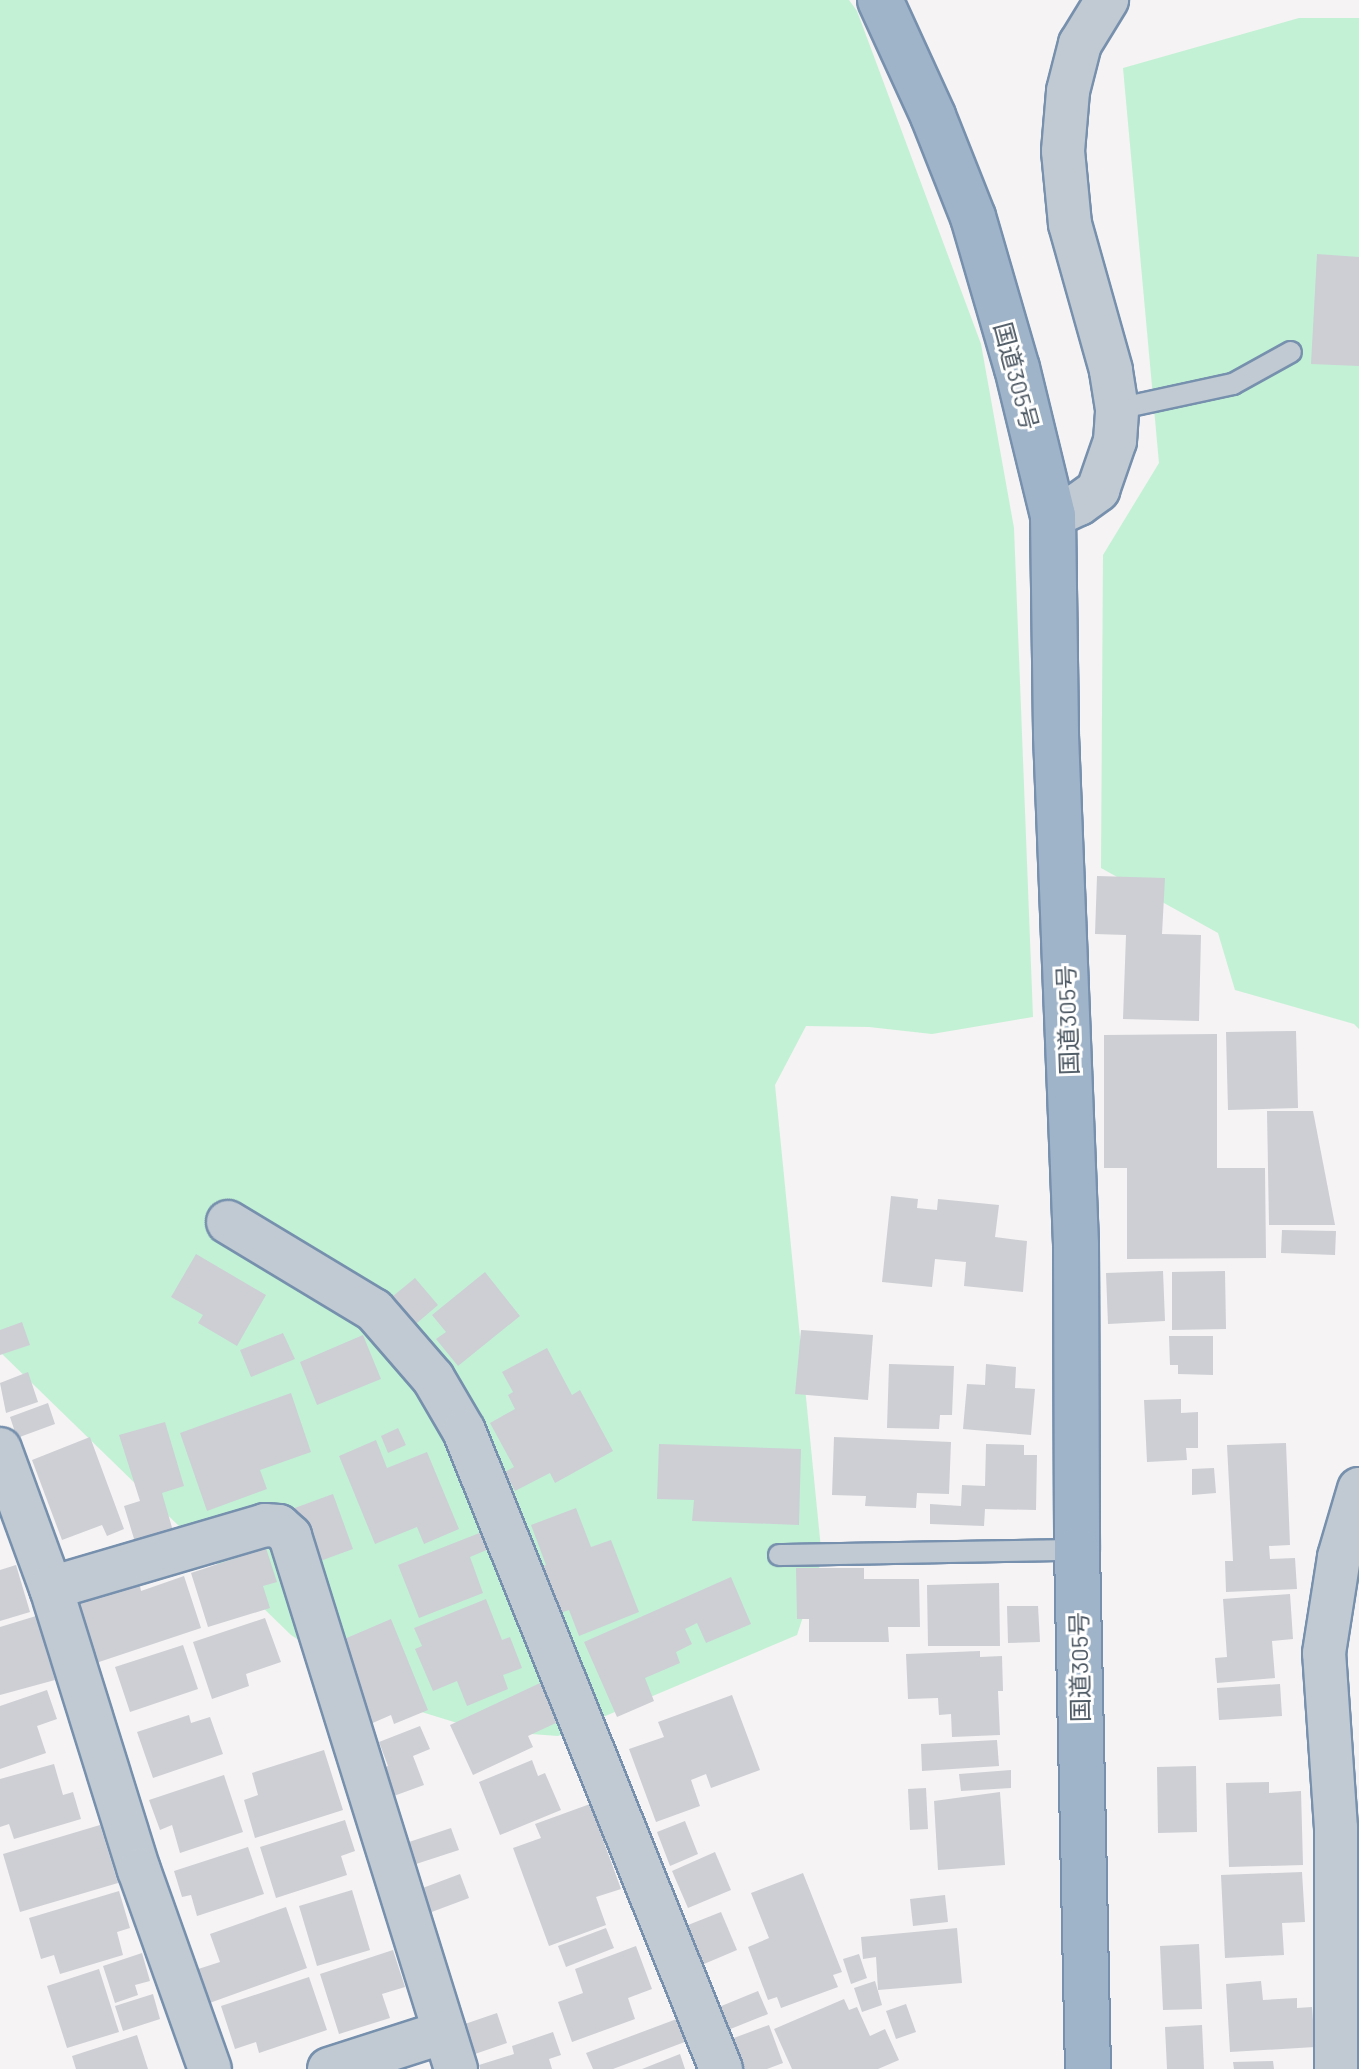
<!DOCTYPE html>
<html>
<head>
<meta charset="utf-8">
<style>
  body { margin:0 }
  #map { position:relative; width:1359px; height:2069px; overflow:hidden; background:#f5f3f3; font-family:Barlow,"Noto Sans JP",sans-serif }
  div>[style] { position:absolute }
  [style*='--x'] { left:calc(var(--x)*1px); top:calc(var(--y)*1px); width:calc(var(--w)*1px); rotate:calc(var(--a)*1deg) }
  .green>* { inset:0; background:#c3f1d5 }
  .building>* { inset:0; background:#cdcfd5 }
  .roads { filter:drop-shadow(2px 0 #7690ad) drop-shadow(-2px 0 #7690ad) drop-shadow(0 2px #7690ad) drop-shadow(0 -2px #7690ad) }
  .service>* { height:20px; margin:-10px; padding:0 10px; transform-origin:10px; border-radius:10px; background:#c1cad2 }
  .minor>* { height:42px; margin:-21px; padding:0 21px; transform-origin:21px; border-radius:21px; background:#c1cad2 }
  .trunk>* { height:44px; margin:-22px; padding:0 22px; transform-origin:22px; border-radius:22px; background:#9fb4c9 }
  span { translate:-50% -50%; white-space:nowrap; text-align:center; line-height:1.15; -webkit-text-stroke:6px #fff; paint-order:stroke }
  .street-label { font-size:24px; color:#4a5661 }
</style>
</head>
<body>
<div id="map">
  <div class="green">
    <div style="clip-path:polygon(0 0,849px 0,857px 11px,981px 344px,1014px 528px,1033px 1017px,932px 1034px,869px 1027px,806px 1026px,775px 1085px,822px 1559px,797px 1635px,558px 1736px,480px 1730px,399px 1705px,291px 1635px,0 1352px)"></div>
    <div style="clip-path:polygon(1299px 18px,1359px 18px,1359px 1029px,1354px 1024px,1235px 990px,1218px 933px,1101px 868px,1103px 555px,1159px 463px,1123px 68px)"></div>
  </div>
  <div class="building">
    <div style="clip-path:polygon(1317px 254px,1359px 257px,1359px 366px,1311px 364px)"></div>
    <div style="clip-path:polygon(1097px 876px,1165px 878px,1162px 934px,1201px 935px,1199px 1021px,1123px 1019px,1126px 935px,1095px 934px)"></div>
    <div style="clip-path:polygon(1296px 1031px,1298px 1108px,1228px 1110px,1226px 1032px)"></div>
    <div style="clip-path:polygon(1217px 1034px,1217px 1168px,1265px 1168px,1266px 1258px,1127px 1259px,1127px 1168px,1104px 1168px,1104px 1035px)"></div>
    <div style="clip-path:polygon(1267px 1111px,1313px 1111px,1335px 1225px,1269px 1225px)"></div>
    <div style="clip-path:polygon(891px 1196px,918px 1199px,917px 1208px,937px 1210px,938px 1199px,999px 1205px,995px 1237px,1027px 1241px,1023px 1292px,964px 1286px,966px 1262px,935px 1259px,932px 1287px,882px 1282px)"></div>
    <div style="clip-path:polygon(1282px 1230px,1336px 1231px,1335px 1255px,1281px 1253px)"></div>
    <div style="clip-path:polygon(196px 1254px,266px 1295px,237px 1346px,198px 1323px,203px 1315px,171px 1297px)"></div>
    <div style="clip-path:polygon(1163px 1271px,1165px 1321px,1108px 1324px,1106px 1273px)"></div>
    <div style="clip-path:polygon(1225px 1271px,1226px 1329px,1172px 1330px,1172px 1272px)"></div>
    <div style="clip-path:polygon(485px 1272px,520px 1316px,458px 1366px,436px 1339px,446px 1332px,432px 1315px)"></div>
    <div style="clip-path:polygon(415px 1278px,438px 1305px,410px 1329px,387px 1301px)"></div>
    <div style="clip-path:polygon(22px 1322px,30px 1345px,0 1355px,0 1330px)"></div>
    <div style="clip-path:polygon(801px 1330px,873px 1335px,868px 1400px,795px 1394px)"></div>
    <div style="clip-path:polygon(283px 1333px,295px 1359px,251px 1377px,240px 1350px)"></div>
    <div style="clip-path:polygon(363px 1335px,381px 1379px,317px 1405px,300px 1362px)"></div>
    <div style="clip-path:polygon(1169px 1336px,1213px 1336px,1213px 1375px,1178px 1374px,1178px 1365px,1170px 1365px)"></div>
    <div style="clip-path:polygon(547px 1348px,572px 1395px,580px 1390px,613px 1451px,555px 1483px,550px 1473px,515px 1491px,505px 1472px,514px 1467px,490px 1423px,515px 1409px,508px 1395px,513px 1392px,502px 1372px)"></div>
    <div style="clip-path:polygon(889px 1364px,954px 1366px,952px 1415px,940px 1415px,939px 1429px,887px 1428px)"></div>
    <div style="clip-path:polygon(986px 1364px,1016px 1367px,1015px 1388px,1035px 1389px,1031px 1435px,963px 1429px,967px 1384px,985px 1385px)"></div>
    <div style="clip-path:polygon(28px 1372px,38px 1402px,6px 1413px,0 1383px)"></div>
    <div style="clip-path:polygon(291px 1393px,311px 1452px,260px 1470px,267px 1489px,207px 1511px,180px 1433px)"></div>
    <div style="clip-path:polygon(1181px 1399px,1181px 1413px,1198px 1412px,1198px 1448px,1186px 1448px,1187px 1460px,1147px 1462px,1144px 1400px)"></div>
    <div style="clip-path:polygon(48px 1403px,55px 1424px,17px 1438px,10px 1417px)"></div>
    <div style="clip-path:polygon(165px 1422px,184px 1486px,162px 1493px,173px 1531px,135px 1542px,124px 1506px,140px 1501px,119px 1435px)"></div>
    <div style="clip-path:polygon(398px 1428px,406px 1445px,388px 1453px,381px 1436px)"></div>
    <div style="clip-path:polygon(90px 1437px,124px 1529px,107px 1536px,102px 1525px,62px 1540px,32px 1460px)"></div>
    <div style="clip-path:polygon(834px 1437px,951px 1442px,949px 1494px,917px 1493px,916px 1508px,865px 1506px,866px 1496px,832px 1495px)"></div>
    <div style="clip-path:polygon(376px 1440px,387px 1468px,427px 1452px,459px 1529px,424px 1544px,417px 1527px,375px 1544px,339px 1456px)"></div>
    <div style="clip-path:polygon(1286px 1443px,1290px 1545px,1269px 1546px,1270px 1559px,1295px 1558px,1297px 1589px,1226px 1592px,1225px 1561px,1233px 1561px,1227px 1445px)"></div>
    <div style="clip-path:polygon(659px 1444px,801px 1449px,799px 1525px,692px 1521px,694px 1500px,657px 1499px)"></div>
    <div style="clip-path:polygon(986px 1444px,1024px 1445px,1024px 1455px,1037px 1455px,1036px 1510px,985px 1509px,984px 1526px,930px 1524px,930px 1504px,961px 1506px,962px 1485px,985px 1486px)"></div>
    <div style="clip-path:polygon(1214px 1468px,1216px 1493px,1192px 1495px,1192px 1469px)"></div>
    <div style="clip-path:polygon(333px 1494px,353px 1549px,312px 1564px,292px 1509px)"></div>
    <div style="clip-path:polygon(576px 1508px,591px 1547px,611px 1540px,639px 1612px,579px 1636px,569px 1610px,554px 1615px,537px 1569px,546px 1565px,531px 1525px)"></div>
    <div style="clip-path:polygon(482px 1532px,489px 1549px,470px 1557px,483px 1593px,419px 1618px,398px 1565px)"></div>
    <div style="clip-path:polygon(266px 1548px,277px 1582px,263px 1586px,270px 1608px,208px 1627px,191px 1573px)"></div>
    <div style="clip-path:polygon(16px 1565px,30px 1612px,0 1621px,0 1570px)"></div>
    <div style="clip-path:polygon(796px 1568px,864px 1568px,864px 1579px,919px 1579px,920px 1627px,888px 1627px,889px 1642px,809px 1642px,809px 1619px,797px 1619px)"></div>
    <div style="clip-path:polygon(184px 1576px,201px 1628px,96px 1663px,76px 1603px,139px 1581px,141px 1591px)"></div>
    <div style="clip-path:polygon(731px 1577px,751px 1624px,706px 1643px,697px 1623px,685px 1629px,692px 1644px,676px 1652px,680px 1663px,645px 1678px,654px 1701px,617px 1717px,584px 1642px)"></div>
    <div style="clip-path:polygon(999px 1583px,1000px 1646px,928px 1646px,927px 1585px)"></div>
    <div style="clip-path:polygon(1290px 1594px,1293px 1639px,1272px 1641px,1275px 1678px,1217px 1683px,1215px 1658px,1227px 1657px,1223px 1599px)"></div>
    <div style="clip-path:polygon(486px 1599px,502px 1640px,510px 1637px,522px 1668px,503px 1675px,508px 1689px,467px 1706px,457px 1681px,433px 1691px,415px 1649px,422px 1646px,414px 1628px)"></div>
    <div style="clip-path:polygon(1007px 1606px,1038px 1606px,1040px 1642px,1008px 1643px)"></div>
    <div style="clip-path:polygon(36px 1616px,55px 1680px,0 1695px,0 1627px)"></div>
    <div style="clip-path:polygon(265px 1618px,281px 1662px,246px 1674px,249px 1686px,212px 1699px,193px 1642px)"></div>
    <div style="clip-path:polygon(391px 1619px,428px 1710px,394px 1724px,391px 1715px,368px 1725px,335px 1643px)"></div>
    <div style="clip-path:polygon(183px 1645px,198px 1689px,130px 1712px,115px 1667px)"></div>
    <div style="clip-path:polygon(980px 1651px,980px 1657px,1002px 1656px,1003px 1691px,998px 1691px,1000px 1735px,952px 1737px,951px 1714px,939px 1715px,938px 1698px,908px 1699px,906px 1654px)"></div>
    <div style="clip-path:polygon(540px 1683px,558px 1722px,528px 1736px,533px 1747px,473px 1775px,450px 1725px)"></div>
    <div style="clip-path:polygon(1280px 1684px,1282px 1716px,1219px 1720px,1217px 1688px)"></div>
    <div style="clip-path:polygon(47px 1690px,57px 1719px,37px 1726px,46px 1753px,0 1769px,0 1706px)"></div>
    <div style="clip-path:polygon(732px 1695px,760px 1770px,711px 1788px,706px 1774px,691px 1780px,700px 1806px,656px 1822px,629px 1749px,664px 1737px,658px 1722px)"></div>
    <div style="clip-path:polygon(189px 1715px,191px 1723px,210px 1717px,223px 1754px,153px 1778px,137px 1732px)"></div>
    <div style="clip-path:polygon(420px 1726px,430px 1749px,413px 1756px,424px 1785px,391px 1797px,381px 1769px,388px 1766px,379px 1742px)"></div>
    <div style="clip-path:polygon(997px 1740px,999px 1766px,922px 1771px,921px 1744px)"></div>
    <div style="clip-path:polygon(324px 1750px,343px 1810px,255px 1838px,244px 1800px,258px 1795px,252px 1773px)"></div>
    <div style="clip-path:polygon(532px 1760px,538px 1776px,545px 1773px,561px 1810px,500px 1835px,479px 1782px)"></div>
    <div style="clip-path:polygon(54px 1764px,63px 1795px,73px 1792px,81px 1819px,14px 1839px,9px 1824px,0 1827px,0 1779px)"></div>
    <div style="clip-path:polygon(1196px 1766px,1197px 1832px,1158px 1833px,1157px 1767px)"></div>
    <div style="clip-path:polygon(1011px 1770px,1011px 1788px,961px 1791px,959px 1774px)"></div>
    <div style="clip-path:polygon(224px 1775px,243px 1832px,180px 1853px,172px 1825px,160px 1830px,149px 1800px)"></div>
    <div style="clip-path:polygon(1269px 1782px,1269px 1793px,1301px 1791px,1303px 1865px,1229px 1867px,1226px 1783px)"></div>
    <div style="clip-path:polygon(926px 1788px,928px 1829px,910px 1830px,908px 1789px)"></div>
    <div style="clip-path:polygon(1000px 1792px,1005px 1865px,938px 1870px,934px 1801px)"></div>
    <div style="clip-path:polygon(590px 1804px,621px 1889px,596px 1897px,606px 1925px,549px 1946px,513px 1848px,541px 1838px,535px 1824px)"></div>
    <div style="clip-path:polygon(345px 1820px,355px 1851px,341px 1856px,347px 1875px,276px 1898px,260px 1847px)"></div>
    <div style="clip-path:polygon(685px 1821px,698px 1854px,670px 1866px,657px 1832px)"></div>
    <div style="clip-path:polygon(100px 1825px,118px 1883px,20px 1912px,3px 1854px)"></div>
    <div style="clip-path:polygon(451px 1828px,459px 1850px,416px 1864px,409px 1842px)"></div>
    <div style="clip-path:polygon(248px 1847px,264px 1894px,197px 1916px,191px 1895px,182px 1897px,174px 1871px)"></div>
    <div style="clip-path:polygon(715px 1852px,731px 1890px,688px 1908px,672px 1871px)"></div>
    <div style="clip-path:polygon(1302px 1872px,1305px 1922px,1282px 1923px,1284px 1955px,1225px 1958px,1221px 1875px)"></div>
    <div style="clip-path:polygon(803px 1873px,842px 1972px,833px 1975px,838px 1987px,781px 2008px,777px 1997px,768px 2000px,748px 1947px,769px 1938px,751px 1893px)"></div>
    <div style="clip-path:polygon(460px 1874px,469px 1898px,429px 1913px,420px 1889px)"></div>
    <div style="clip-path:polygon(352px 1890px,370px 1950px,317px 1966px,299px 1906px)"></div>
    <div style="clip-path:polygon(119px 1891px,130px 1928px,117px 1932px,123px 1955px,60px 1974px,54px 1955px,41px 1959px,29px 1918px)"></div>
    <div style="clip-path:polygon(945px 1895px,948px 1922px,913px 1926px,910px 1899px)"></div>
    <div style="clip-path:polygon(286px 1907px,307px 1968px,204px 2005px,192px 1971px,220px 1962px,210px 1934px)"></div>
    <div style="clip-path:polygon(721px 1912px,737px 1950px,704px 1964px,688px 1925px)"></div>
    <div style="clip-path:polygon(606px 1928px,614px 1948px,566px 1967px,558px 1946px)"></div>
    <div style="clip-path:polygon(957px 1928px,962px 1983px,878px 1990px,876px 1957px,863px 1959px,861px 1937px)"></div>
    <div style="clip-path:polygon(1199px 1944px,1202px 2009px,1163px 2010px,1160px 1946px)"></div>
    <div style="clip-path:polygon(636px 1946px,652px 1989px,628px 1998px,635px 2019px,572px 2042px,558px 2002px,583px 1993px,575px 1969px)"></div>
    <div style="clip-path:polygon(393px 1950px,405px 1987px,382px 1994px,390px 2018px,339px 2034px,320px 1974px)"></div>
    <div style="clip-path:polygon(142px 1953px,150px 1981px,135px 1985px,138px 1995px,115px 2003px,103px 1966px)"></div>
    <div style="clip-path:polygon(859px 1954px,867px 1978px,851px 1984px,843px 1959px)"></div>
    <div style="clip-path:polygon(99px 1969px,119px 2032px,67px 2048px,47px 1986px)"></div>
    <div style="clip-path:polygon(309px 1977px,327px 2030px,259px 2053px,256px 2042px,235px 2049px,221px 2006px)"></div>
    <div style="clip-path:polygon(875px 1981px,882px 2005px,862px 2012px,854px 1988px)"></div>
    <div style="clip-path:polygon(1261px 1981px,1263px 2000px,1297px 1998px,1297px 2008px,1312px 2007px,1315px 2047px,1230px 2052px,1226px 1984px)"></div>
    <div style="clip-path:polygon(758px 1991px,768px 2014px,728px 2030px,719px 2007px)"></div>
    <div style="clip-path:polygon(153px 1994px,160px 2019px,123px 2031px,115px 2006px)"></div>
    <div style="clip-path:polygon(844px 1999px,849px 2010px,857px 2007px,870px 2036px,885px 2029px,899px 2060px,878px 2069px,792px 2069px,774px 2029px)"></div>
    <div style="clip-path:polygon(906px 2004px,916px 2032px,896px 2039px,886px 2011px)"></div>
    <div style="clip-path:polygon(497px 2013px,507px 2043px,472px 2055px,462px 2025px)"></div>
    <div style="clip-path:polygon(682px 2017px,690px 2040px,613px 2069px,593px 2069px,586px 2053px)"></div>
    <div style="clip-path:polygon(769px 2025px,783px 2063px,767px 2069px,743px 2069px,731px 2039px)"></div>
    <div style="clip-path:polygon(1202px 2025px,1204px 2069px,1167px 2069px,1165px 2027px)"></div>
    <div style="clip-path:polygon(553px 2032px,561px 2055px,549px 2059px,552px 2069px,480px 2069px,479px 2065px,514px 2054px,512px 2046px)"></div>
    <div style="clip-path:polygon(137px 2035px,148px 2069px,76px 2069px,72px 2056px)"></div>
    <div style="clip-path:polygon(680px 2054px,685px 2069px,642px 2069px)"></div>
    <div style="clip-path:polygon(1273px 2061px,1274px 2069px,1234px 2069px,1233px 2062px)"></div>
  </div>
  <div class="roads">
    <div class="service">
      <div style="--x:1117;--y:409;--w:119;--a:-12.2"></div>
      <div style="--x:1233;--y:384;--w:66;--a:-28.9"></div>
      <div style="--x:779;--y:1555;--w:298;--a:-1"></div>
    </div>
    <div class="minor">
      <div style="--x:1053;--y:516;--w:29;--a:-25"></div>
      <div style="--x:1079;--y:504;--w:24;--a:-36"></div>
      <div style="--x:1098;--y:490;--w:52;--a:-70.9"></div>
      <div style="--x:1115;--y:441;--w:32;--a:-86"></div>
      <div style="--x:1117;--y:409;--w:39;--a:-99"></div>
      <div style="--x:1111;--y:370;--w:152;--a:-105.7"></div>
      <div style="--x:1070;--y:224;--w:73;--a:-95.5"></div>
      <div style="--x:1063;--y:151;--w:60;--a:-85.2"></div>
      <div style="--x:1068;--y:91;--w:49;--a:-75.7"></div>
      <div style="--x:1080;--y:44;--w:52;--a:-58.5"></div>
      <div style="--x:228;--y:1222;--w:170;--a:31.1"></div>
      <div style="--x:374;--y:1310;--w:90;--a:49.1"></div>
      <div style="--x:433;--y:1378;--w:61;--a:59.7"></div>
      <div style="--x:464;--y:1431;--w:688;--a:68.06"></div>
      <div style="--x:0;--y:1449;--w:148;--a:69.9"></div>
      <div style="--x:51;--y:1588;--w:295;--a:72.7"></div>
      <div style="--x:139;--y:1870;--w:211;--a:70.4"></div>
      <div style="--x:51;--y:1588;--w:223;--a:-16.4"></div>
      <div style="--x:265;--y:1525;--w:14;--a:4"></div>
      <div style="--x:279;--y:1526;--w:15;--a:42"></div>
      <div style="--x:290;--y:1536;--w:558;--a:72.7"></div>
      <div style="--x:329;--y:2069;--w:121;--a:-17.8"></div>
      <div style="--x:1336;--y:2069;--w:241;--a:-90"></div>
      <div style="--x:1336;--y:1828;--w:175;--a:-93.9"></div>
      <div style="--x:1324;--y:1653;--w:97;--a:-81.1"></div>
      <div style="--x:1339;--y:1557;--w:71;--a:-73.6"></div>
    </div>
    <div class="trunk">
      <div style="--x:880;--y:0;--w:128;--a:65.4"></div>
      <div style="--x:933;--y:116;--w:109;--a:68.4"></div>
      <div style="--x:973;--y:217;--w:157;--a:73.8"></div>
      <div style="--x:1017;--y:368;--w:152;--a:76.3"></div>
      <div style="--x:1053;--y:516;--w:219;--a:89.2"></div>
      <div style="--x:1056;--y:735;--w:510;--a:87.75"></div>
      <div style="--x:1076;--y:1245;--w:305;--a:89.8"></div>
      <div style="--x:1077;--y:1550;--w:519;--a:88.79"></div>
    </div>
  </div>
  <div class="street-label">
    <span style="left:1017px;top:376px;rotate:75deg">国道305号</span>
    <span style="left:1067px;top:1020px;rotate:-92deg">国道305号</span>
    <span style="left:1079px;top:1667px;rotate:-91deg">国道305号</span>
  </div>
</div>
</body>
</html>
